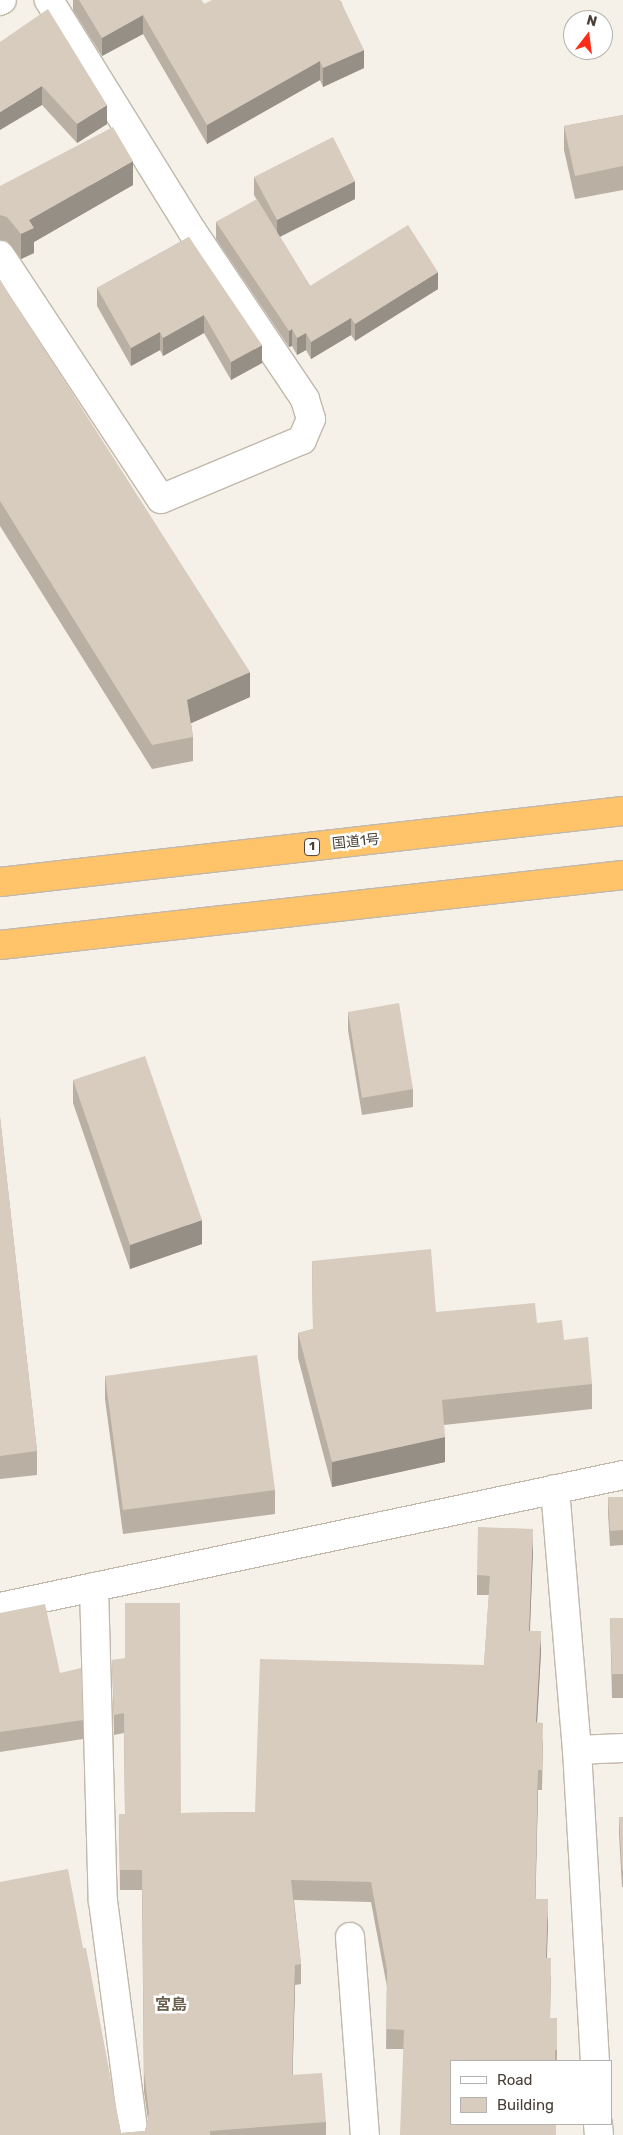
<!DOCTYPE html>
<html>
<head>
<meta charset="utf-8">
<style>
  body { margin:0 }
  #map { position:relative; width:623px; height:2135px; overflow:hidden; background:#f5f1e9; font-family:Rubik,"Noto Sans JP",sans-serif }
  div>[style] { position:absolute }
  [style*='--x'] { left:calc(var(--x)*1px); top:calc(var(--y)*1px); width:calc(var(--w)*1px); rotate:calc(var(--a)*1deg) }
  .roads { filter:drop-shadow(1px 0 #c1b8ab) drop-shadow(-1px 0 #c1b8ab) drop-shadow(0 1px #c1b8ab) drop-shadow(0 -1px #c1b8ab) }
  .street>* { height:28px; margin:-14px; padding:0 14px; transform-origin:14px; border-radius:14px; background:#fff }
  .highway>* { height:28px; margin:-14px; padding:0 14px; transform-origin:14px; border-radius:14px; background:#ffc46a }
  .wall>* { inset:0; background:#b9afa3 }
  .shaded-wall>* { inset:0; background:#968f85 }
  .building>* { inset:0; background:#d7ccbe }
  span { translate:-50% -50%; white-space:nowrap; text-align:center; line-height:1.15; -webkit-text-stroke:5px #fff; paint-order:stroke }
  .shield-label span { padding:1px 4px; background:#fff; border:1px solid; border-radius:4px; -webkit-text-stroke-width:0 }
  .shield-label { font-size:12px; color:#494137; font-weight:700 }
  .street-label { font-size:14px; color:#494137 }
  .quarter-label { font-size:16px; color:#6c5e4e; font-weight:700 }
  .legend { position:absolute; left:450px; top:2060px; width:162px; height:65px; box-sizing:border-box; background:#fff; border:1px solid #b6b3af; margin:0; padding:6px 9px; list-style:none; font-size:15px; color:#494137 }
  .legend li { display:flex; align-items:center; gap:10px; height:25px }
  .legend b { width:25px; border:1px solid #b6b3af }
  .north { position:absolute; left:563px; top:10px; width:50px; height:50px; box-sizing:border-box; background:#fff; border:1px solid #b6b3af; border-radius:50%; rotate:15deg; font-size:14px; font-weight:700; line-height:20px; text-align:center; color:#494137 }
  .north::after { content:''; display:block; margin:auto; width:18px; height:22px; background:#fe2c17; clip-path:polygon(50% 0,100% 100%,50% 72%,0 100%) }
</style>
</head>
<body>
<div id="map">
  <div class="roads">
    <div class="street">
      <div style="--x:0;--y:1;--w:2;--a:-27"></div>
      <div style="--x:0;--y:255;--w:292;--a:56.6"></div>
      <div style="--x:161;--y:499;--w:153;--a:-22.7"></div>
      <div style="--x:302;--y:440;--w:23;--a:-67"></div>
      <div style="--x:311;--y:419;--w:21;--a:-107"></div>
      <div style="--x:305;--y:399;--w:202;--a:-123.9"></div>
      <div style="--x:192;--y:231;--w:272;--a:-121.8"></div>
      <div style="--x:555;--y:1489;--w:262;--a:85.2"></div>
      <div style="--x:577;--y:1750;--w:312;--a:86.7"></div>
      <div style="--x:94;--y:1587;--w:314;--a:88.4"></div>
      <div style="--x:103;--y:1901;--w:236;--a:82.5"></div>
      <div style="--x:0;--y:1607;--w:637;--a:-11.96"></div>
      <div style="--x:577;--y:1750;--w:46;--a:-2.5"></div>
      <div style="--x:350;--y:1937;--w:199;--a:85.7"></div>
      <div style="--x:598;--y:2124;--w:11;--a:85"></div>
    </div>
    <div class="highway">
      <div style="--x:0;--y:882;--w:627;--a:-6.5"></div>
      <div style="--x:0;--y:945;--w:627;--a:-6.41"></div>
    </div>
  </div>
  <div class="wall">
    <div style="clip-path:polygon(73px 0,201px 0,204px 4px,341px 1px,364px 68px,323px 87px,320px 80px,207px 144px,143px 34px,102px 56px,73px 10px)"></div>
    <div style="clip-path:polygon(0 42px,107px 124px,77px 143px,42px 105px)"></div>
    <div style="clip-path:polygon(623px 115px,623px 190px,575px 199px,564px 150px,564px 126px)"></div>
    <div style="clip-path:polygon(254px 177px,355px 199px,280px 237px,310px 286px,438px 289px,355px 341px,351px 335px,311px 359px,306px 350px,297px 355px,292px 346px,289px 347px,216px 239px,216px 222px,257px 200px,254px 195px)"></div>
    <div style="clip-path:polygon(133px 185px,34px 242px,34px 253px,21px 259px,7px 241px,0 240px,0 186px)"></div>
    <div style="clip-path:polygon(189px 237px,262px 363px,231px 380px,204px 333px,163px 356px,160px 350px,131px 366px,97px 306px,97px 288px)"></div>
    <div style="clip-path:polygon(0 280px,250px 697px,191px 723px,193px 737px,193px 761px,152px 769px,0 526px)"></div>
    <div style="clip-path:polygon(348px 1012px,413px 1089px,413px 1107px,362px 1115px,348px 1030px)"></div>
    <div style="clip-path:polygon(73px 1080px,202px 1244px,130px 1269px,73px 1103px)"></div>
    <div style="clip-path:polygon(0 1117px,37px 1451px,37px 1475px,0 1479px)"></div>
    <div style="clip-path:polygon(312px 1261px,436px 1312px,537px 1323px,564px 1340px,592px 1384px,592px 1409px,444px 1425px,445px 1462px,332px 1487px,298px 1358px,298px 1333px,313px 1329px)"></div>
    <div style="clip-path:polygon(105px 1376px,275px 1490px,275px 1514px,123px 1534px,105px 1399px)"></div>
    <div style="clip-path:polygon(608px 1497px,623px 1497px,623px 1545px,610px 1546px,608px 1513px)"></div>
    <div style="clip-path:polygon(533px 1549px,530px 1631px,541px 1651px,537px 1722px,543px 1742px,542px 1790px,538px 1790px,535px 1899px,548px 1919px,547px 1958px,551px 1978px,550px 2018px,557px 2018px,557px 2061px,452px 2061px,403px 2049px,386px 2049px,387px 1987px,371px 1902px,294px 1900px,301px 1964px,301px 1984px,295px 1985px,292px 2075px,326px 2122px,326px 2135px,0 2135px,83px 1948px,121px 2133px,145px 2131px,148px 2120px,144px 2092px,142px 1890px,120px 1890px,119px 1814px,125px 1814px,124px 1733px,114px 1735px,112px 1660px,181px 1813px,255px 1812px,484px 1665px,489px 1595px,477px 1595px,477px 1575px)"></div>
    <div style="clip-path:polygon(0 1613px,60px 1673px,83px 1720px,83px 1739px,0 1752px)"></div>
    <div style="clip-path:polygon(610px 1618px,623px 1618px,623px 1698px,612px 1698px)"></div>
    <div style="clip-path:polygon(619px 1817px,623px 1817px,623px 1887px,622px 1887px,619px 1834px)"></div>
  </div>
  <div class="shaded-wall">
    <div style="clip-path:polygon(143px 15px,143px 34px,102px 56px,102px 38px)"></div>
    <div style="clip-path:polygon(364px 50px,364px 68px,323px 87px,323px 68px)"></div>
    <div style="clip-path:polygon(320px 61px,320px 80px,207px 144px,207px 125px)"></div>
    <div style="clip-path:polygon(42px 86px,42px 105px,0 130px,0 112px)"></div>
    <div style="clip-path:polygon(107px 105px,107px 124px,77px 143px,77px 124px)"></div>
    <div style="clip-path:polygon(133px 161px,133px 185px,34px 242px,34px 253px,21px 259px,21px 234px,29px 220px)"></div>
    <div style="clip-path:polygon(355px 181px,355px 199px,277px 238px,277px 220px)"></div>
    <div style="clip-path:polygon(438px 272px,438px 289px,355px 341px,355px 324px)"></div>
    <div style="clip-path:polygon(204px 315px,204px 333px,163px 356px,163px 338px)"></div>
    <div style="clip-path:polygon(351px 318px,351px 335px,311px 359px,311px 342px)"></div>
    <div style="clip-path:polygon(292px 329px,292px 346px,289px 347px,289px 331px)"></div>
    <div style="clip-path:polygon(160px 332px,160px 350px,131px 366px,131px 348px)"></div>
    <div style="clip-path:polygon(306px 333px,306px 350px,297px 355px,297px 338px)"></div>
    <div style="clip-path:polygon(262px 345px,262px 363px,231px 380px,231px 362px)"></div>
    <div style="clip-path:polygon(250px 672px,250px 697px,187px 725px,187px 700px)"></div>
    <div style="clip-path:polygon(202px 1220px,202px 1244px,130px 1269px,130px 1245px)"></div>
    <div style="clip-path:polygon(445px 1437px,445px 1462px,332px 1487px,332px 1462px)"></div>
    <div style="clip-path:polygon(533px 1529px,533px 1549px,529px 1650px,529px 1631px)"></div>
    <div style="clip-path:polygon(541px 1631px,541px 1651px,536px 1742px,536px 1722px)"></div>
    <div style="clip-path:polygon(538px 1770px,538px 1790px,535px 1919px,535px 1899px)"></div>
    <div style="clip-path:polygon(548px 1899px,548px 1919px,546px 1978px,546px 1958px)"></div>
    <div style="clip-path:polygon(295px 1965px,295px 1985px,292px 2095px,292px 2075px)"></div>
  </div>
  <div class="building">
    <div style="clip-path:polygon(79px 0,201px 0,204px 4px,212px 0,340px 0,364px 50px,323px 68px,320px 61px,207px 125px,143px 15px,102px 38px)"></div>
    <div style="clip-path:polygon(48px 9px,107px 105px,77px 124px,42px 86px,0 112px,0 42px)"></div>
    <div style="clip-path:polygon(623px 115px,623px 166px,575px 176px,564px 126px)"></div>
    <div style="clip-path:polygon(113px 127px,133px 161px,29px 220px,34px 228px,21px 234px,7px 217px,0 215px,0 186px)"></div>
    <div style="clip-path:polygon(333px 137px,355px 181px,277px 220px,254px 177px)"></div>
    <div style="clip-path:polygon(257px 199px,310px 286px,408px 225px,438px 272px,355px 324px,351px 318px,311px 342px,306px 333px,297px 338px,292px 329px,289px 331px,216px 222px)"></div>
    <div style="clip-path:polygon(189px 237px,262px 345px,231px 362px,204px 315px,163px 338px,160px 332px,131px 348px,97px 288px)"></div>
    <div style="clip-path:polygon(0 280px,250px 672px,187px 700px,193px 737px,152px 745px,0 501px)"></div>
    <div style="clip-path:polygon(399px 1003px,413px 1089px,362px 1098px,348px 1012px)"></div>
    <div style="clip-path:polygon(145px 1056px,202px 1220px,130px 1245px,73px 1080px)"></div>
    <div style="clip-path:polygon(0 1117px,37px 1451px,0 1456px)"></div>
    <div style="clip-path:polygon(431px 1249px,436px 1312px,535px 1303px,537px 1323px,562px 1320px,564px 1340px,588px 1337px,592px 1384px,442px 1400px,445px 1437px,332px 1462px,298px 1333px,313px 1329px,312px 1261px)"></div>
    <div style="clip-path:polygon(257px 1355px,275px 1490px,123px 1510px,105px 1376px)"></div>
    <div style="clip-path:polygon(608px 1497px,623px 1497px,623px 1530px,610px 1531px)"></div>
    <div style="clip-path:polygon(478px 1527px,533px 1529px,529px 1631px,541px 1631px,536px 1722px,543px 1723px,542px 1770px,538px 1770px,535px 1899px,548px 1899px,546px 1958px,551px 1958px,550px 2018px,557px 2018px,557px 2050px,555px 2050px,555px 2061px,452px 2061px,452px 2124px,556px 2124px,556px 2135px,400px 2135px,404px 2030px,386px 2029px,387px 1970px,371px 1882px,291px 1880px,301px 1964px,295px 1965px,292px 2075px,322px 2073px,326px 2122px,210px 2131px,210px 2135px,0 2135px,0 1882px,68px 1869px,83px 1948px,86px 1948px,121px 2133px,145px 2131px,149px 2113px,144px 2072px,142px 1870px,120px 1870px,119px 1814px,125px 1814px,124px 1713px,114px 1715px,112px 1660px,125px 1658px,125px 1603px,180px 1603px,181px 1813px,255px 1812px,260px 1659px,484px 1665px,490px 1576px,477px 1575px)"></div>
    <div style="clip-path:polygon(45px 1604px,60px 1673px,81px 1668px,83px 1720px,0 1732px,0 1613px)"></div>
    <div style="clip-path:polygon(610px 1618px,623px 1618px,623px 1674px,612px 1674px)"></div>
    <div style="clip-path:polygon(619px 1817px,623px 1817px,623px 1870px,622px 1870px)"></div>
  </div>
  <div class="shield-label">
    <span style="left:312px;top:847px">1</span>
  </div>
  <div class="street-label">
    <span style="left:356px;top:842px;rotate:-6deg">国道1号</span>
  </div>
  <div class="quarter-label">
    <span style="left:171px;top:2005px">宮島</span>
  </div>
  <ul class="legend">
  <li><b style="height:6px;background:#fff"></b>Road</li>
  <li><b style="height:14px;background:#d7ccbe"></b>Building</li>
  </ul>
  <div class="north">N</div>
</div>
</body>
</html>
